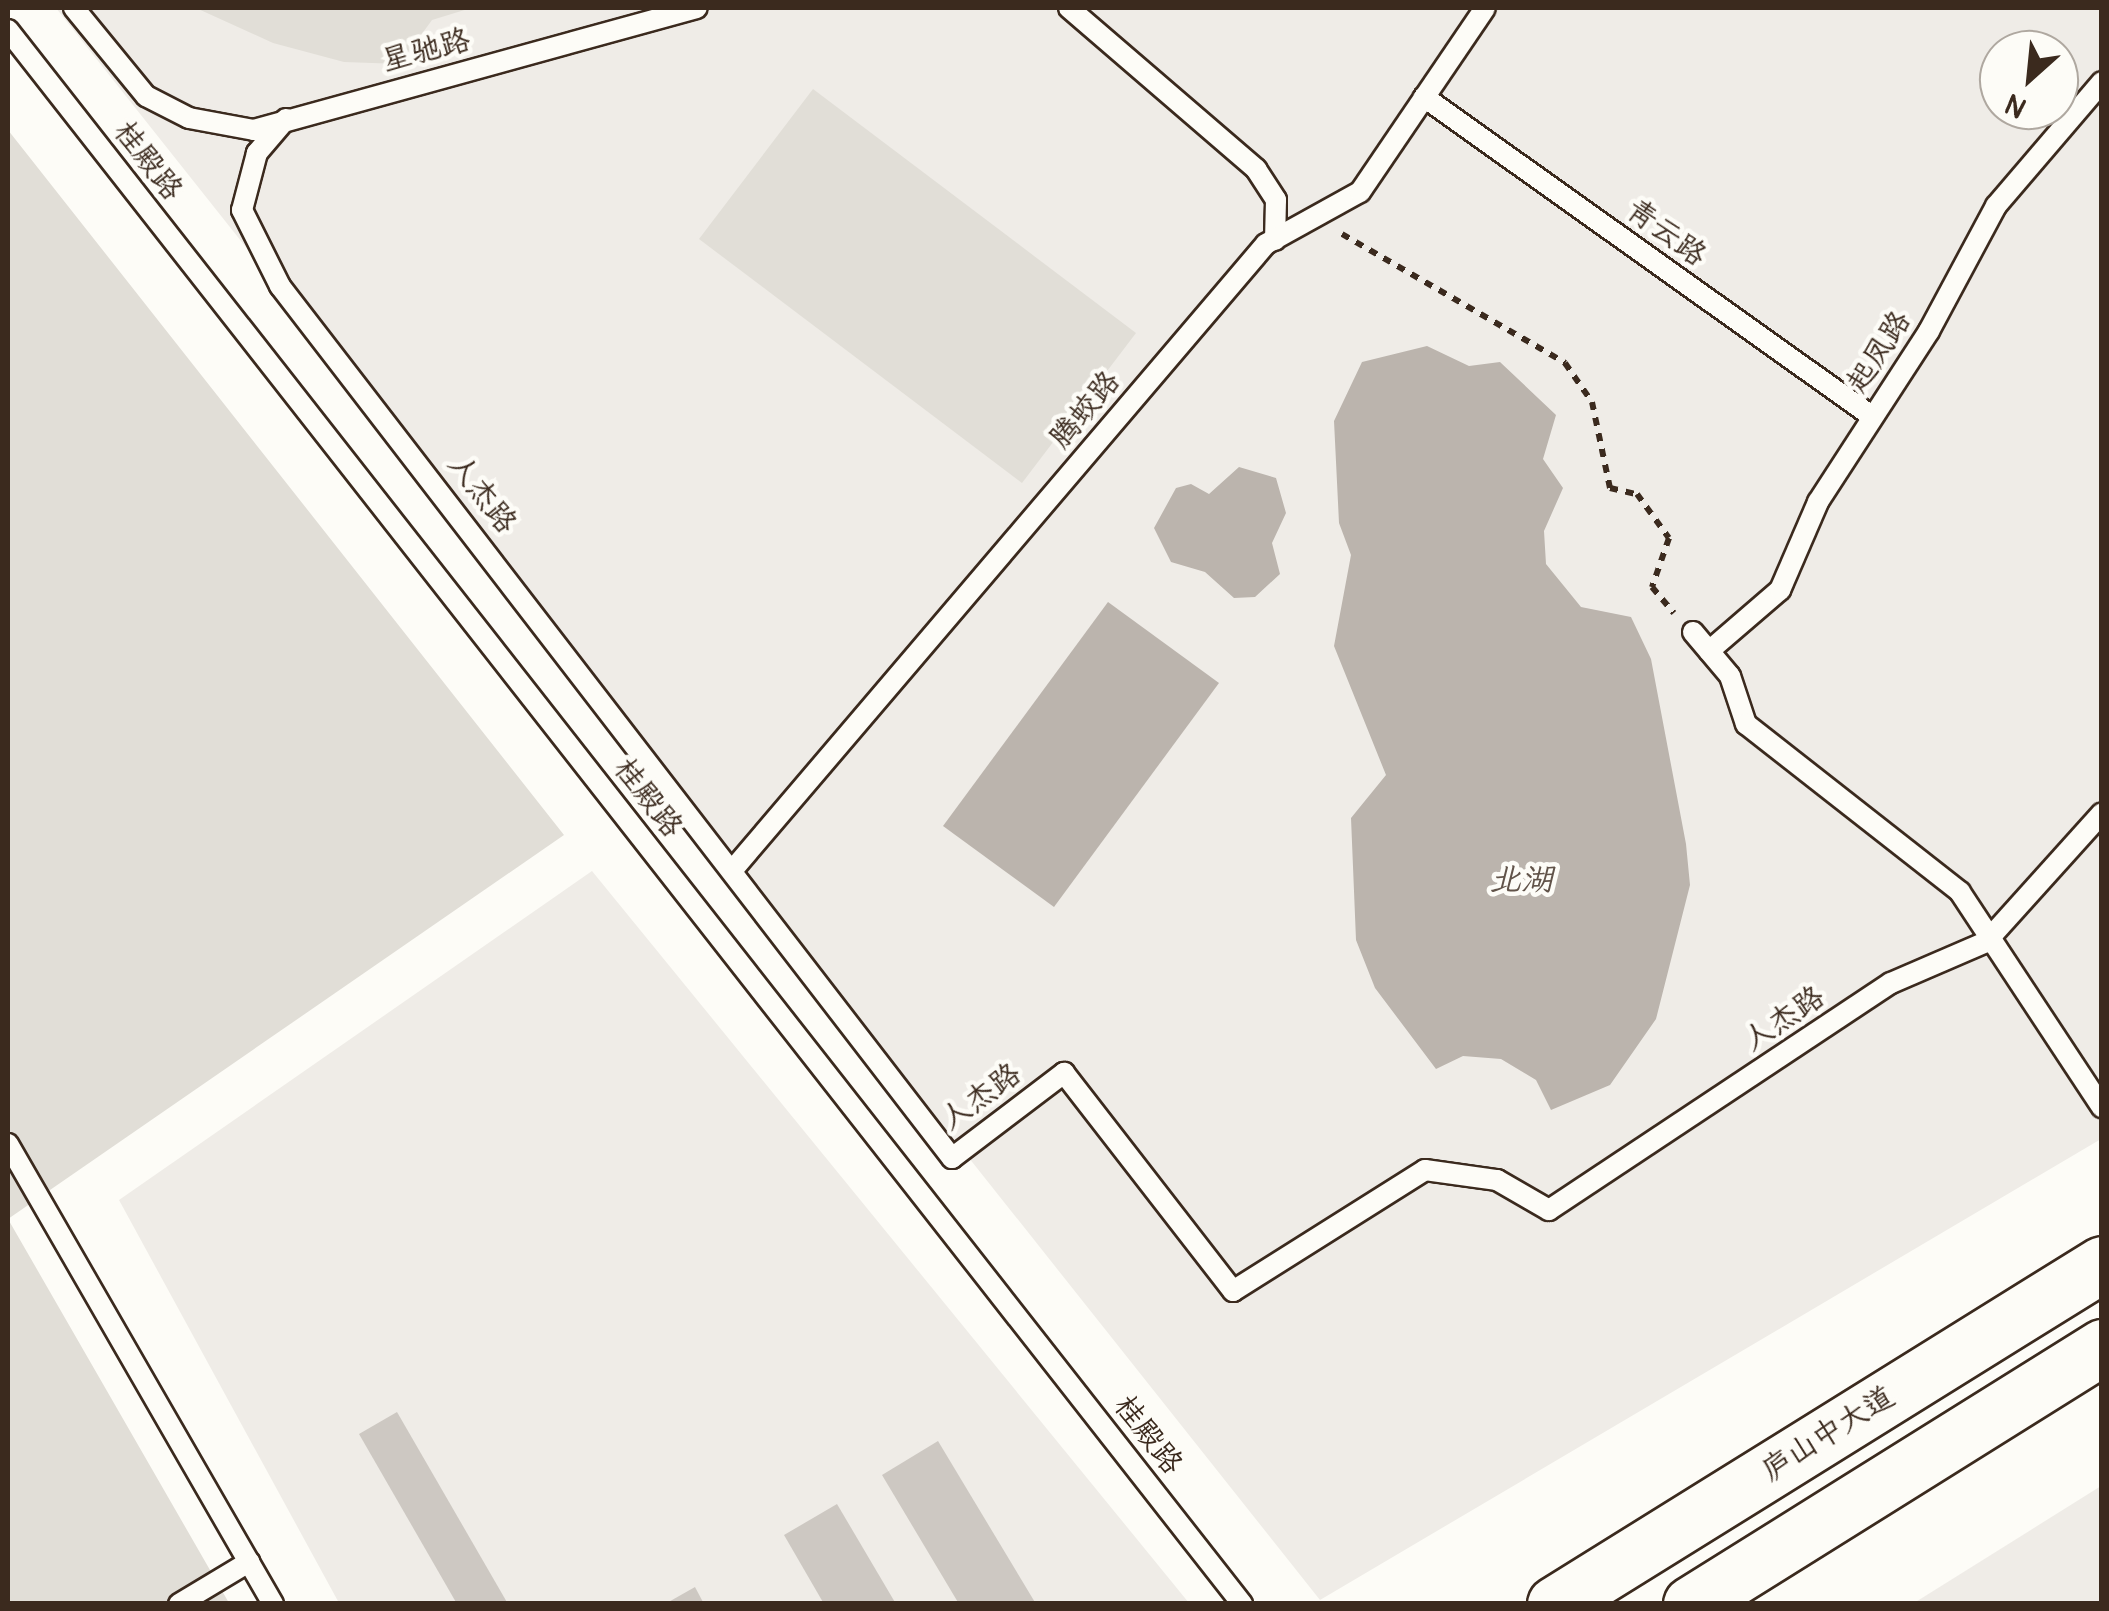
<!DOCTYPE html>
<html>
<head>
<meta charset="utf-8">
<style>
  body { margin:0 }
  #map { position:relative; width:2109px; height:1611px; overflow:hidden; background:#fdfcf7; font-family:Pangolin,"LXGW WenKai TC",sans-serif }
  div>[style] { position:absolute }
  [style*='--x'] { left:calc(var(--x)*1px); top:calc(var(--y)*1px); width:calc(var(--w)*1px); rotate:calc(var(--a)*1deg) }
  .built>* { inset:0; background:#efece7 }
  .green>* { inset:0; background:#e1ded7 }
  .water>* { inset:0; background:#bbb4ad }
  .building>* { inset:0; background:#cdc8c2 }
  .path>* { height:6px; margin-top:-3px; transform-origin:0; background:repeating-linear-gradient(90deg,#3b2a1e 0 8px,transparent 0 16px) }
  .roads { filter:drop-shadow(2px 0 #3b2a1e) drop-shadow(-2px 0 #3b2a1e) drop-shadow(0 2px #3b2a1e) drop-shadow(0 -2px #3b2a1e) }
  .lane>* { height:20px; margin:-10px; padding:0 10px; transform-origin:10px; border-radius:10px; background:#fdfcf7 }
  .highway>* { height:55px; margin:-27.5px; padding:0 27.5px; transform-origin:27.5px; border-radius:27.5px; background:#fdfcf7 }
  span { translate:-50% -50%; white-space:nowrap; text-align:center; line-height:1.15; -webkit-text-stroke:9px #fdfcf7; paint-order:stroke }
  .street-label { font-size:30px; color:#3b2a1e }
  .water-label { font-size:32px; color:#615349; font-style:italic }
  .frame { position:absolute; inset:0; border:10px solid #3b2a1e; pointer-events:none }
  .north { position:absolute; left:1979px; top:30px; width:100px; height:100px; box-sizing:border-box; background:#fdfcf7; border:2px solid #afa8a0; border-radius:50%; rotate:207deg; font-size:28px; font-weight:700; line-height:40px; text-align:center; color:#3b2a1e }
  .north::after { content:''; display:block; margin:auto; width:35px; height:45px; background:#3b2a1e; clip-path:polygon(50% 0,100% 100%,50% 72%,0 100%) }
</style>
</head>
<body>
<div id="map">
  <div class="built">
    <div style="clip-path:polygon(evenodd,56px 8px,2101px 8px,2101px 1139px,1320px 1600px,56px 8px,1999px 50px,2059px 50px,2059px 110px,1999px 110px,1999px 50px)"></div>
    <div style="clip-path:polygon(592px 871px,1189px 1603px,339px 1603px,119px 1200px)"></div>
    <div style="clip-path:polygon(2101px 1486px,2101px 1603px,1914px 1603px)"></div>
  </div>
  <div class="green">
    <div style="clip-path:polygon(196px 8px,471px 8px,432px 20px,400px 64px,344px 62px,273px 43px)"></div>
    <div style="clip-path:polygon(813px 89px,1136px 333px,1022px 483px,699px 239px)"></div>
    <div style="clip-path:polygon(8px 130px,564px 835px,8px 1219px,229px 1603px,8px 1603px)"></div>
  </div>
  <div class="water">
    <div style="clip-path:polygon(1427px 346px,1469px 366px,1500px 362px,1556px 415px,1543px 459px,1563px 488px,1544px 531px,1546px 564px,1581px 607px,1631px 617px,1651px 659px,1686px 844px,1690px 885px,1656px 1019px,1610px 1085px,1551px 1110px,1536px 1080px,1501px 1059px,1463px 1056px,1436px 1069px,1375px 988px,1356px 940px,1351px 818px,1386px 775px,1334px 646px,1351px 555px,1339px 523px,1334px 421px,1362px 362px)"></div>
    <div style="clip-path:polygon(1239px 467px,1276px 478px,1286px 513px,1272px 543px,1280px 574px,1255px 597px,1234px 598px,1205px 572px,1171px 562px,1154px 528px,1176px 488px,1191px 484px,1209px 494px)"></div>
    <div style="clip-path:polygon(1108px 602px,1219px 683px,1054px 907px,943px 826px)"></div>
  </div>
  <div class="building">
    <div style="clip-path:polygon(397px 1412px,508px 1604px,457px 1604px,359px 1434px)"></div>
    <div style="clip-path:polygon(938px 1441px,1036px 1604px,959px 1604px,882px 1475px)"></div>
    <div style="clip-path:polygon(837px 1504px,896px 1604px,824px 1604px,784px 1535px)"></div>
    <div style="clip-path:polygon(695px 1587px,704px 1604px,665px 1604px)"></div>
  </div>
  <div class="path">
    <div style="--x:1342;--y:234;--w:258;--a:30"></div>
    <div style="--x:1565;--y:363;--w:47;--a:55.3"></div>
    <div style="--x:1592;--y:402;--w:88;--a:78.2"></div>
    <div style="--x:1610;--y:488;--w:28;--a:13"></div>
    <div style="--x:1637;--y:494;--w:54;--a:54"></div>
    <div style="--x:1669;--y:538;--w:52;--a:109.1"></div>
    <div style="--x:1652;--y:587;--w:34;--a:50"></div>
  </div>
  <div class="roads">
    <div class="lane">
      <div style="--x:74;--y:8;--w:114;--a:50.7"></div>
      <div style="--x:146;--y:96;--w:48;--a:27.1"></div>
      <div style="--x:189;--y:118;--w:66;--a:10.5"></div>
      <div style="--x:254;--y:130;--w:459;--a:-15.4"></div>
      <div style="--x:1069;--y:8;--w:247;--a:40.7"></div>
      <div style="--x:1256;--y:169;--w:37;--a:57"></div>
      <div style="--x:1276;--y:200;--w:40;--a:91.4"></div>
      <div style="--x:8;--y:30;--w:2000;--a:51.9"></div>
      <div style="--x:1424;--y:97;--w:551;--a:35.48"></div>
      <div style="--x:286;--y:119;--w:45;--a:130.5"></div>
      <div style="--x:257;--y:153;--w:59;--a:104.7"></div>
      <div style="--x:242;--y:210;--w:85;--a:63.4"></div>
      <div style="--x:280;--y:286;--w:1101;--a:52.38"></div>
      <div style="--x:952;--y:1158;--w:141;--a:-37.2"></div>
      <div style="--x:1064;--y:1073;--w:276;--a:52.2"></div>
      <div style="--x:1233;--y:1291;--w:227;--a:-32.2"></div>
      <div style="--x:1425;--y:1170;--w:73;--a:7.9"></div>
      <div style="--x:1497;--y:1180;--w:60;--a:30"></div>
      <div style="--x:1549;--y:1210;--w:410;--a:-33.6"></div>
      <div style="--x:1891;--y:983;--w:103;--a:-23.3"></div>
      <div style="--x:1986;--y:942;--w:173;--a:-48"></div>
      <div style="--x:1693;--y:632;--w:57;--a:49.9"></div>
      <div style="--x:1730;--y:676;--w:51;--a:71.6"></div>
      <div style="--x:1746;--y:724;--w:272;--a:38.1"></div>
      <div style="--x:1960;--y:892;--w:258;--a:56.6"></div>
      <div style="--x:1709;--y:651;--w:94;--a:-40.7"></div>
      <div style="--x:1780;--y:590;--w:96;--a:-66.6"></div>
      <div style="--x:1818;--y:502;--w:204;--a:-57"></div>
      <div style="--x:1929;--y:331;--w:142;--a:-61.8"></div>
      <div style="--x:1996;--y:206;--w:163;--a:-49.5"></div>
      <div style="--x:736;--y:866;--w:817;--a:-49.57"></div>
      <div style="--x:1266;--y:244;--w:107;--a:-29"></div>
      <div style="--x:1360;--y:192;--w:222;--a:-55.8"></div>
      <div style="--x:8;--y:1144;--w:531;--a:60.05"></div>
      <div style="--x:179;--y:1604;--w:82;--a:-31"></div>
    </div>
    <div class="highway">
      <div style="--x:1555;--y:1604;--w:644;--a:-31.86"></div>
      <div style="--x:1691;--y:1604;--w:485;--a:-32"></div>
    </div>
  </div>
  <div class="street-label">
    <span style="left:426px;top:51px;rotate:-15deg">星驰路</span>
    <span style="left:148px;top:161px;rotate:52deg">桂殿路</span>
    <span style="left:1666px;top:233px;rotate:36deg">青云路</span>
    <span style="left:1879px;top:352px;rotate:-57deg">起凤路</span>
    <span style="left:1085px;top:410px;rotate:-50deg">腾蛟路</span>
    <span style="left:482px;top:494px;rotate:52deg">人杰路</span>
    <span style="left:648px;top:798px;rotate:52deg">桂殿路</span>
    <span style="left:1784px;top:1019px;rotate:-34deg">人杰路</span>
    <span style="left:981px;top:1097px;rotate:-36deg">人杰路</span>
    <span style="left:1828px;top:1434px;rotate:-32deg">庐山中大道</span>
    <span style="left:1148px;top:1435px;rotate:52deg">桂殿路</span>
  </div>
  <div class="water-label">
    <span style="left:1521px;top:880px">北湖</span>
  </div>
  <div class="frame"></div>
  <div class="north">N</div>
</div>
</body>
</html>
